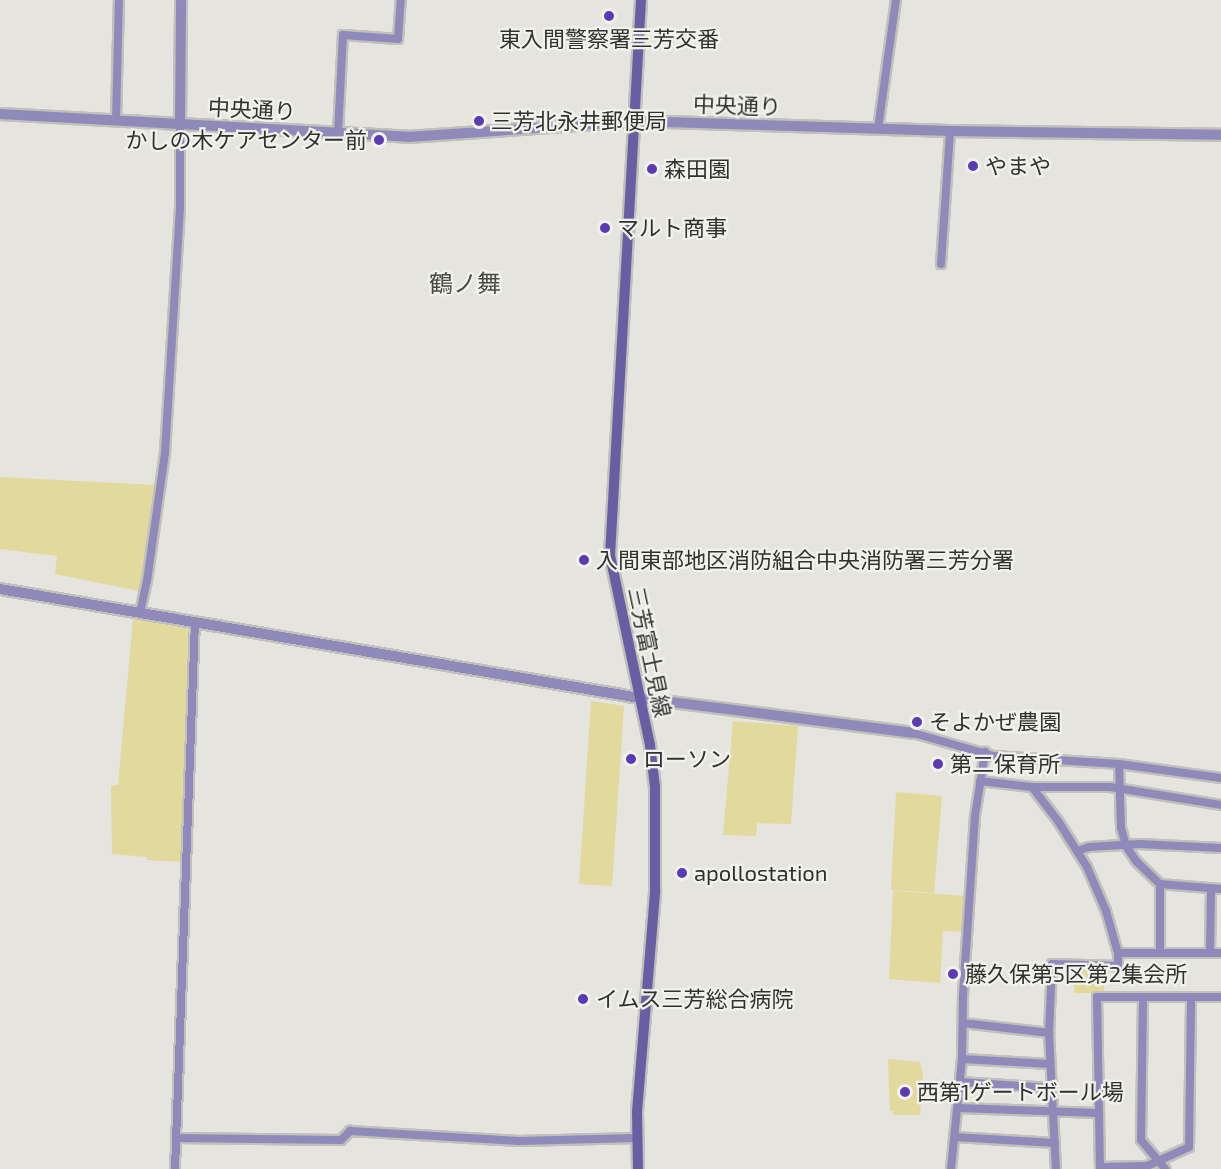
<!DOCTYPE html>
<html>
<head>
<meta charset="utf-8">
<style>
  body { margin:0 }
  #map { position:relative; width:1221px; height:1169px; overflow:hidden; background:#e5e4de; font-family:"Exo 2","Noto Sans JP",sans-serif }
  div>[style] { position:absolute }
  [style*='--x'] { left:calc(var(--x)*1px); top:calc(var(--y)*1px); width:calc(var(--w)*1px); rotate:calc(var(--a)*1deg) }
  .green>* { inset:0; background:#e2d99c }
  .roads { filter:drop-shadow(2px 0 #c1c0bb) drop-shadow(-2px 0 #c1c0bb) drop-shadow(0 2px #c1c0bb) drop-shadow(0 -2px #c1c0bb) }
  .minor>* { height:8px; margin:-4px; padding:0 4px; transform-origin:4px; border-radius:4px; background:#8f8aba }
  .tertiary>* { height:10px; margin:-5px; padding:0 5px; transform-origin:5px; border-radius:5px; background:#8f8aba }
  .secondary>* { height:10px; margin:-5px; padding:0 5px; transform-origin:5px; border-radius:5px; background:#685ea3 }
  .dots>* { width:16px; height:16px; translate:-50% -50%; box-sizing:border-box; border:3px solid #f2f2ec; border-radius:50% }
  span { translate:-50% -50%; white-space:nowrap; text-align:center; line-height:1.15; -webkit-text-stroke:4.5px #f2f2ec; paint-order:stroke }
  .poi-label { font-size:22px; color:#32312f }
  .left { translate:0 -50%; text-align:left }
  .right { translate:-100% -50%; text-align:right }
  .street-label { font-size:22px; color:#32312f }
  .neighbourhood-label { font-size:24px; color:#4a4944 }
</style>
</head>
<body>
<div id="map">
  <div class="green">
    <div style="clip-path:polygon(0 477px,155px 485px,139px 591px,55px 574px,57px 556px,0 549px)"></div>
    <div style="clip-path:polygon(133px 619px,191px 629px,183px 862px,147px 860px,147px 857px,112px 854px,111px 786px,118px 785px)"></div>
    <div style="clip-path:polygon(591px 701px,624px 706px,612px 886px,579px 884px)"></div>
    <div style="clip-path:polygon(733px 721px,798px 726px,791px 824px,757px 823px,756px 836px,723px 835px)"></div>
    <div style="clip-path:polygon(896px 792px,942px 796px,934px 893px,891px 890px)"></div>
    <div style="clip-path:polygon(893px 891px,966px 896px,963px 932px,943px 931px,940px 983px,889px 979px)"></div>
    <div style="clip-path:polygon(1081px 969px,1104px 969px,1104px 993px,1074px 993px,1074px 971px)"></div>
    <div style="clip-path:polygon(888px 1059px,920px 1062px,923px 1074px,920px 1115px,894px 1115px,893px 1111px,890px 1111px)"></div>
  </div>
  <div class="roads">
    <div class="minor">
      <div style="--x:116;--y:120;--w:120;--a:-88.6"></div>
      <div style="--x:878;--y:129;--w:130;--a:-82.1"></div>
      <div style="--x:338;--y:133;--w:98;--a:-87.1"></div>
      <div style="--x:343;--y:35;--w:55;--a:4.2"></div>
      <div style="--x:398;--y:39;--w:39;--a:-86"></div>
      <div style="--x:941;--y:264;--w:133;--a:-86.1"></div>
      <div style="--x:140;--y:613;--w:33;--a:-78"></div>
      <div style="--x:147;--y:581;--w:129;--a:-82"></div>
      <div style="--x:165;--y:453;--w:246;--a:-86.5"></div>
      <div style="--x:180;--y:207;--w:83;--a:-90"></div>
      <div style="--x:913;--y:733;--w:84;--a:15.9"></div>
      <div style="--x:994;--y:756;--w:125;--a:3.7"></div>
      <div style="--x:1119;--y:764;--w:103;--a:7.8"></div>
      <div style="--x:1119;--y:764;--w:64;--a:88.2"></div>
      <div style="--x:1121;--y:828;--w:19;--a:74"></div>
      <div style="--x:1126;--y:846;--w:18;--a:56"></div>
      <div style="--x:1136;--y:861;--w:33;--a:44"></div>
      <div style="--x:1160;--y:884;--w:61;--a:4.7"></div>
      <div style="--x:980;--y:781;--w:52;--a:6.6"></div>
      <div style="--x:1032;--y:787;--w:78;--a:0"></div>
      <div style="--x:1110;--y:787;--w:112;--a:9.2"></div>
      <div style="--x:1032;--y:787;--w:43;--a:52.6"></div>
      <div style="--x:1058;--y:821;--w:54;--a:57.8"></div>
      <div style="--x:1087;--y:867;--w:48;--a:66.6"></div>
      <div style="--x:1106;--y:911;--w:44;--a:74.1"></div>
      <div style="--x:1118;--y:953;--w:13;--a:90"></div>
      <div style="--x:1118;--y:966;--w:66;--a:-178.3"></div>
      <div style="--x:1052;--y:964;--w:69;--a:92.5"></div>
      <div style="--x:1049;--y:1033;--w:136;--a:87.1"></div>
      <div style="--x:1077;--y:851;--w:13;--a:-18"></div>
      <div style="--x:1089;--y:847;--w:50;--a:-3.4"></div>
      <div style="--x:1139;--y:844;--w:82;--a:2.8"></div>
      <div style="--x:1118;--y:953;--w:103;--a:0"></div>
      <div style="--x:1160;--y:953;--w:69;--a:-90"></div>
      <div style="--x:1210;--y:953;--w:64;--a:-89.1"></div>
      <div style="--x:1143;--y:998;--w:142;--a:90.8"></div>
      <div style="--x:1141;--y:1140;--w:38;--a:50"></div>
      <div style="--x:963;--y:1023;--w:87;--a:6.6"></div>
      <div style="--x:962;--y:1059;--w:88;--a:3.3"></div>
      <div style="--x:960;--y:1082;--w:91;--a:3.8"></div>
      <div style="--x:958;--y:1108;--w:140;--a:2"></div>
      <div style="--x:955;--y:1137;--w:100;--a:3.4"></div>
      <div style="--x:176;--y:1138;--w:165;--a:0.7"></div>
      <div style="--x:341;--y:1140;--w:13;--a:-45"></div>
      <div style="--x:350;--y:1131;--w:169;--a:3.4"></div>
      <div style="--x:519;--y:1141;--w:117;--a:-1.5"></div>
      <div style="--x:1100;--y:1167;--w:47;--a:-1.2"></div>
      <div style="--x:1147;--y:1166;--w:46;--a:-24.3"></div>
      <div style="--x:1189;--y:1147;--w:150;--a:-89.2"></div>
      <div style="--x:175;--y:1169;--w:547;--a:-87.91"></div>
      <div style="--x:951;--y:1169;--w:111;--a:-84.3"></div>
      <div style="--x:962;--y:1059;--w:63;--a:-89.1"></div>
      <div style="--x:963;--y:996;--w:180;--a:-86.2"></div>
      <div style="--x:975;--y:816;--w:65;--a:-81.1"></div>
      <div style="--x:1100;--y:1169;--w:172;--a:-91"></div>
      <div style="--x:1097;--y:997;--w:124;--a:0"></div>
    </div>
    <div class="tertiary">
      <div style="--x:0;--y:114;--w:409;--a:3.2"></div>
      <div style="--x:408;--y:137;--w:228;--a:-4"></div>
      <div style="--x:635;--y:121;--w:315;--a:1.8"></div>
      <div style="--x:950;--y:131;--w:271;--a:0.8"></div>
      <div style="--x:180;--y:124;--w:124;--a:-89.5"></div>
      <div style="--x:0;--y:589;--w:649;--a:9.67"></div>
      <div style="--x:640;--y:698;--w:275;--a:7.3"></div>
    </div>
    <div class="secondary">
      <div style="--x:638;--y:1169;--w:57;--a:-91"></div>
      <div style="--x:637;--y:1112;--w:222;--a:-85.3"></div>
      <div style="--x:655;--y:891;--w:104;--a:-90"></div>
      <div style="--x:655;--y:787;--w:42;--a:-96.8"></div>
      <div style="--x:650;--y:745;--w:193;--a:-101.9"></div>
      <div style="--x:610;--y:556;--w:557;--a:-86.81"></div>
    </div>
  </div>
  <div class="dots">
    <div style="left:609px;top:16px;background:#5a3bb3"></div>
    <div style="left:479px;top:121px;background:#5a3bb3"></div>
    <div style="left:379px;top:140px;background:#5a3bb3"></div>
    <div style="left:973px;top:166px;background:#5a3bb3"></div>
    <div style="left:652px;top:169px;background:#5a3bb3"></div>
    <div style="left:605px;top:228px;background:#5a3bb3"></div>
    <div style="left:584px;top:560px;background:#5a3bb3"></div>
    <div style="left:917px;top:722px;background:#5a3bb3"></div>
    <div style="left:631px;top:759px;background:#5a3bb3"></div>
    <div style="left:938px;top:764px;background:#5a3bb3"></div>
    <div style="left:682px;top:873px;background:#5a3bb3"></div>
    <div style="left:953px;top:974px;background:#5a3bb3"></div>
    <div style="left:583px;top:999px;background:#5a3bb3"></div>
    <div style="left:905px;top:1092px;background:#5a3bb3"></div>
  </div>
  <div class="poi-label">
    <span style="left:609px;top:39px">東入間警察署三芳交番</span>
    <span class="left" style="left:491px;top:121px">三芳北永井郵便局</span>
    <span class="right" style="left:367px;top:140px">かしの木ケアセンター前</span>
    <span class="left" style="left:985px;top:166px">やまや</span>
    <span class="left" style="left:664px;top:169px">森田園</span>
    <span class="left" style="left:617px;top:228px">マルト商事</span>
    <span class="left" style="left:596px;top:560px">入間東部地区消防組合中央消防署三芳分署</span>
    <span class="left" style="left:929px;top:722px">そよかぜ農園</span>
    <span class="left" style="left:643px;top:759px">ローソン</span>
    <span class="left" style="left:950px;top:764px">第二保育所</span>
    <span class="left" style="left:694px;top:873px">apollostation</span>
    <span class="left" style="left:965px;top:974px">藤久保第5区第2集会所</span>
    <span class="left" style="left:596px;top:999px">イムス三芳総合病院</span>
    <span class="left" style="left:917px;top:1092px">西第1ゲートボール場</span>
  </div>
  <div class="street-label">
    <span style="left:737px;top:105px;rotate:2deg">中央通り</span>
    <span style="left:252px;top:109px;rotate:3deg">中央通り</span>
    <span style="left:650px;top:652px;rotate:78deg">三芳富士見線</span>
  </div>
  <div class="neighbourhood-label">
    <span style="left:465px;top:283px">鶴ノ舞</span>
  </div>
</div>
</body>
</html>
